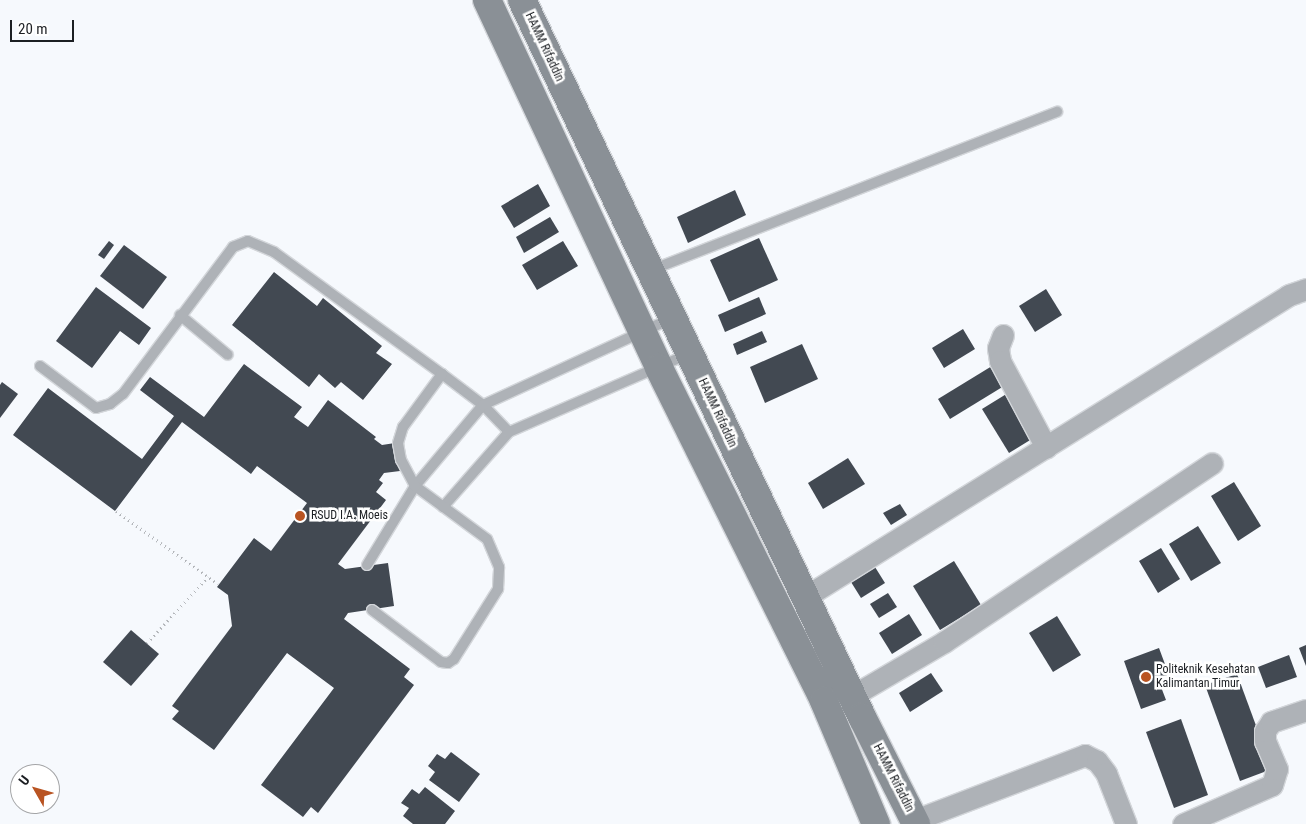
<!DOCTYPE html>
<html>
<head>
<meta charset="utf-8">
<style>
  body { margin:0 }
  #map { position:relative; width:1306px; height:824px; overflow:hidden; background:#f6f9fd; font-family:"Roboto Condensed",sans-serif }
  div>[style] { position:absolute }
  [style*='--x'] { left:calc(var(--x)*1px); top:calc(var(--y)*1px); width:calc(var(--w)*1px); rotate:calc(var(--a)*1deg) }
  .building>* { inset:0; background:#424952 }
  .path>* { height:3px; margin-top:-1.5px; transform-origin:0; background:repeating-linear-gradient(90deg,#b4b7bb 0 1px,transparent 0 5px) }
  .roads { filter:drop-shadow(1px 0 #d3d6da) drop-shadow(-1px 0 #d3d6da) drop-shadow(0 1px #d3d6da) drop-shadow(0 -1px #d3d6da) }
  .service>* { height:10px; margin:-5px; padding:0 5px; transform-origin:5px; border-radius:5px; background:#aeb2b7 }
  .minor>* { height:21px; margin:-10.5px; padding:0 10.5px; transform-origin:10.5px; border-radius:10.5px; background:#aeb2b7 }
  .secondary>* { height:28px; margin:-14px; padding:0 14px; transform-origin:14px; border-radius:14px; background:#8a9096 }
  .dots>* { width:14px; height:14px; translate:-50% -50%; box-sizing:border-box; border:2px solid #fff; border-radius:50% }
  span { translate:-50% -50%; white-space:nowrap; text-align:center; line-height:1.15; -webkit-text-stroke:5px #fff; paint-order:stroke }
  .street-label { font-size:12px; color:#1c1f23 }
  .poi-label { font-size:12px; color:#1c1f23 }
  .left { translate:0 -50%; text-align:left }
  .north { position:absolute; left:10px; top:764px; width:50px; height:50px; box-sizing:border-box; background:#fff; border:1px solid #a4a5a7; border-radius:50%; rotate:308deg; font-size:14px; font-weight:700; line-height:20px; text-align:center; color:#1c1f23 }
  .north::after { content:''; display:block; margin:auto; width:18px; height:22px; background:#b95422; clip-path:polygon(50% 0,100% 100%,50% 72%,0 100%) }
  .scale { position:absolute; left:10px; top:20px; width:64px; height:22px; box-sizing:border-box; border:2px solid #1c1f23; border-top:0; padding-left:6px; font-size:15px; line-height:18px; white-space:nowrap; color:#1c1f23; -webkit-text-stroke:4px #fff; paint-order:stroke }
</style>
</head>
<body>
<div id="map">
  <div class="building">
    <div style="clip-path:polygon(538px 184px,550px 206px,514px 228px,501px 206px)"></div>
    <div style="clip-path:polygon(735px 190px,746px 215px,688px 243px,677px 217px)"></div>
    <div style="clip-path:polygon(550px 217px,559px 232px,524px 253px,516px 237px)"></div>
    <div style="clip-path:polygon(759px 238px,778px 280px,729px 302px,710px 260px)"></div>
    <div style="clip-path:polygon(109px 241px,114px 245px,104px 259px,98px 255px)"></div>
    <div style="clip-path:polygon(563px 241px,578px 266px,537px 290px,522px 265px)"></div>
    <div style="clip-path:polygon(124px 245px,167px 277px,143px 309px,100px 276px)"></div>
    <div style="clip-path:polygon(274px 272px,317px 306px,323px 298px,382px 346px,376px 353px,392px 364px,363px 400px,341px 382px,335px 388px,319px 374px,309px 387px,232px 325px)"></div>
    <div style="clip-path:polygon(96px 287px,151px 328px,139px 345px,120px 331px,92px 368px,56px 341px)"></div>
    <div style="clip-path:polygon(1046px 289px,1062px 315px,1035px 332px,1019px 306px)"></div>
    <div style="clip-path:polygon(759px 297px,766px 314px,725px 332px,718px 315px)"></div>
    <div style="clip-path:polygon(963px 329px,975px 349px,944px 368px,932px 348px)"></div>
    <div style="clip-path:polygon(762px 331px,767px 342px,737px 355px,733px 344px)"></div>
    <div style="clip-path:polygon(802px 344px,818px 379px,765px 403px,750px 367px)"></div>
    <div style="clip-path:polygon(244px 364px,302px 407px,294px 417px,308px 427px,328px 400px,376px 437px,374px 439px,382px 445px,395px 443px,400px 471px,384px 473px,379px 480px,383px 483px,376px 492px,386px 500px,338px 564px,345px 569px,388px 563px,394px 606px,348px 613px,344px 619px,410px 669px,404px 677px,414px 685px,318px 813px,311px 807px,303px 817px,261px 785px,334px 688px,287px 653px,214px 750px,172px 719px,179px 711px,172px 706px,232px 626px,228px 595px,217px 587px,254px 538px,271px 551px,307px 503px,257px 466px,251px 474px,182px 422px,115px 511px,13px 435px,48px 388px,142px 459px,174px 416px,140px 390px,150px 377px,204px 417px)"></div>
    <div style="clip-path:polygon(992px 366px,1004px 386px,950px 419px,938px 399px)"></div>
    <div style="clip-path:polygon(2px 382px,18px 394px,0 418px,0 385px)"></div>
    <div style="clip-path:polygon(1008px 393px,1035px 437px,1009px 453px,982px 409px)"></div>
    <div style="clip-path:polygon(848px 458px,865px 484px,823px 509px,808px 483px)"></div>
    <div style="clip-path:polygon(1234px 482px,1261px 526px,1238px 541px,1211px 496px)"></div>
    <div style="clip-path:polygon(900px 504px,907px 515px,891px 525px,883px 513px)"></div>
    <div style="clip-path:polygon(1198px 526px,1221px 563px,1191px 581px,1169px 544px)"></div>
    <div style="clip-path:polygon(1161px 548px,1180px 579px,1158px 593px,1139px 561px)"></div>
    <div style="clip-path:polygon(954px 561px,981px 605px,940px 630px,913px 586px)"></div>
    <div style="clip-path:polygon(875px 567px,885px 583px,861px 598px,851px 582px)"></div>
    <div style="clip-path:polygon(888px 593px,897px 607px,879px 618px,870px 604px)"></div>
    <div style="clip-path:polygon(909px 614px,922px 635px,892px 654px,879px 633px)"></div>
    <div style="clip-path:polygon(1057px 616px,1081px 655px,1053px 672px,1029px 633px)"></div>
    <div style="clip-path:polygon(131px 630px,159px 654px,131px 686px,103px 662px)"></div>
    <div style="clip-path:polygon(1306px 645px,1306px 666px,1299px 648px)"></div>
    <div style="clip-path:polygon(1159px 648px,1169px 675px,1158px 679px,1166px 700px,1141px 709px,1124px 661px)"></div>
    <div style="clip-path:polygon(1289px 655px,1297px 677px,1266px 688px,1258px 667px)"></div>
    <div style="clip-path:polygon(931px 673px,943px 691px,910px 712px,899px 693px)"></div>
    <div style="clip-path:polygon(1237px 674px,1272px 769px,1240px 781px,1205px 685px)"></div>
    <div style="clip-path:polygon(1181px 719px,1208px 795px,1174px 808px,1146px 732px)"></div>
    <div style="clip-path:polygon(451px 752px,480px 774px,459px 802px,429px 780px,435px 772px,428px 766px,437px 754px,445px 759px)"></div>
    <div style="clip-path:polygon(425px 787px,455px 811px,445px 824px,413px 824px,403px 816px,409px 808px,401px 803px,412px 789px,419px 794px)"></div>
  </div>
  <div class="path">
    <div style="--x:116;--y:511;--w:125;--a:35.6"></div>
    <div style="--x:147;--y:643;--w:90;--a:-47.3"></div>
  </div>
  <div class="roads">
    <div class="service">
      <div style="--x:651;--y:270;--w:436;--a:-21.3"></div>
      <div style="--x:180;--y:315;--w:62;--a:39.8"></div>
      <div style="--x:40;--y:366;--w:70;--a:36.9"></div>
      <div style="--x:96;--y:408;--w:15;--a:-16"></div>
      <div style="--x:110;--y:404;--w:16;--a:-38"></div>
      <div style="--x:123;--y:394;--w:184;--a:-53.2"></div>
      <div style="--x:233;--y:247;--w:16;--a:-22"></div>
      <div style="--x:248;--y:241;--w:28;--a:23"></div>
      <div style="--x:274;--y:252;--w:208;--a:36"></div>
      <div style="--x:442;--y:374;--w:51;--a:37.1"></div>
      <div style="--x:483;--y:405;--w:37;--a:46"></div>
      <div style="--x:443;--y:507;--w:100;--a:-48.7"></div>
      <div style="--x:509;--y:432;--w:195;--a:-23.5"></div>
      <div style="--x:367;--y:565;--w:92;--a:-58.7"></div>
      <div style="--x:415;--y:486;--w:106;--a:-50"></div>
      <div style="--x:483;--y:405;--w:208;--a:-24.7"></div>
      <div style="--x:372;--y:610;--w:86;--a:37"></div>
      <div style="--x:441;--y:662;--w:7;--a:8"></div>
      <div style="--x:448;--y:663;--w:7;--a:-34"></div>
      <div style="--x:454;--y:659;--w:83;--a:-57.8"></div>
      <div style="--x:498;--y:589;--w:22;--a:-87"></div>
      <div style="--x:499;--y:567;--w:30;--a:-113"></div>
      <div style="--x:487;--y:539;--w:89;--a:-143.6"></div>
      <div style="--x:415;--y:486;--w:30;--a:-118"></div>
      <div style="--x:401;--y:460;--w:17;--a:-100"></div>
      <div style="--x:398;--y:443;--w:17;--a:-73"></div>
      <div style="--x:403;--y:427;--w:66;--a:-53.7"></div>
    </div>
    <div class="minor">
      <div style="--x:1003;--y:335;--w:14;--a:111"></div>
      <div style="--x:998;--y:348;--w:13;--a:81"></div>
      <div style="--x:1000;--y:361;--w:98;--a:61.9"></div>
      <div style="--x:805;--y:597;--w:570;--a:-31.96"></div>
      <div style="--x:1289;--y:295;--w:18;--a:-19"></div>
      <div style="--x:852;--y:696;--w:107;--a:-30.4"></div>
      <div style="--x:944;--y:642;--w:322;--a:-33.7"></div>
      <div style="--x:915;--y:820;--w:182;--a:-20.9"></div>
      <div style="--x:1085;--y:755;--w:13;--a:27"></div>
      <div style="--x:1097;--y:761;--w:15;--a:53"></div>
      <div style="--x:1106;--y:773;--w:55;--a:68.6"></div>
      <div style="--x:1183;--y:824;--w:97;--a:-23.7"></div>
      <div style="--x:1272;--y:785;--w:17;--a:-73"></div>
      <div style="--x:1277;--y:769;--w:30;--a:-113"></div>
      <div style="--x:1265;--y:741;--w:10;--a:-90"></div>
      <div style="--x:1265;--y:731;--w:11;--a:-56"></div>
      <div style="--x:1271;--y:722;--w:37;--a:-19"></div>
    </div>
    <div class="secondary">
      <div style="--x:487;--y:0;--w:406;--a:64.9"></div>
      <div style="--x:659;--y:368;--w:372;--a:63.6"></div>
      <div style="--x:824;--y:701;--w:134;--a:67.1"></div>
      <div style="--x:522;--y:0;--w:794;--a:64.63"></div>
      <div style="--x:862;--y:717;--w:120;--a:63.2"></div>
    </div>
  </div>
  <div class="dots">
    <div style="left:300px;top:516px;background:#b95422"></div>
    <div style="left:1146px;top:677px;background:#b95422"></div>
  </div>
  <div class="street-label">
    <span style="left:544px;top:47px;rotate:65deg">HAMM Rifaddin</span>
    <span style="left:717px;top:413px;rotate:65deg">HAMM Rifaddin</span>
    <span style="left:893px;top:778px;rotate:63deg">HAMM Rifaddin</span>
  </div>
  <div class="poi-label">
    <span class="left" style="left:311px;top:516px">RSUD I.A. Moeis</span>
    <span class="left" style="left:1156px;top:677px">Politeknik Kesehatan<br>Kalimantan Timur</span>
  </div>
  <div class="north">U</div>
  <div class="scale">20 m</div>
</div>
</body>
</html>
